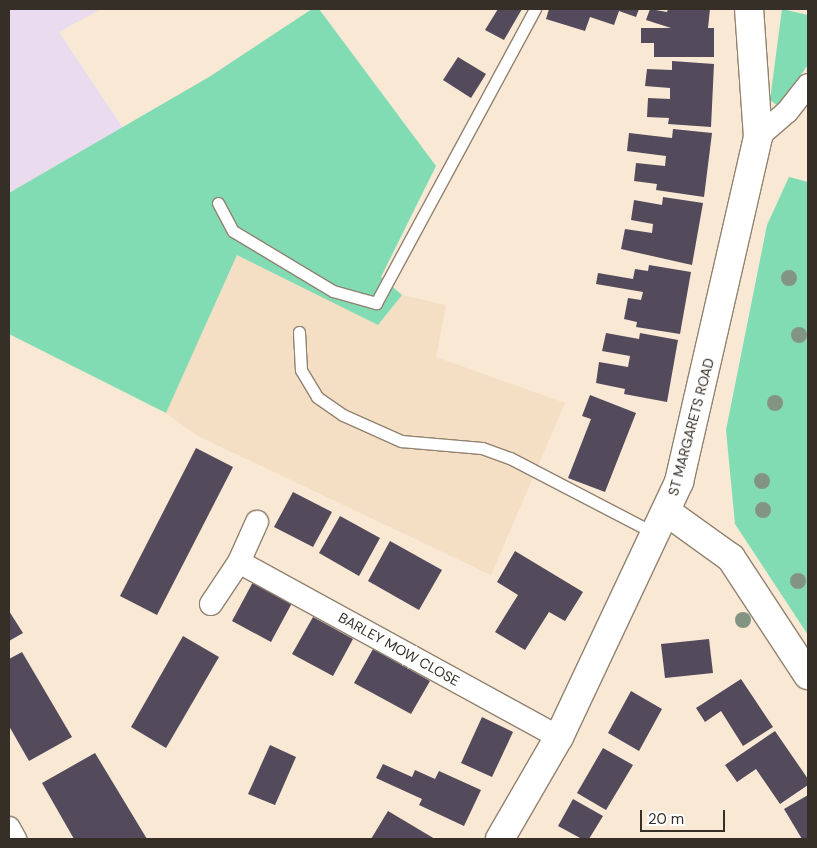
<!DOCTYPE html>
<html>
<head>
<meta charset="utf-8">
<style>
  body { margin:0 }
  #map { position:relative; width:817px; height:848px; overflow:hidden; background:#f9e8d4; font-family:"DM Sans",sans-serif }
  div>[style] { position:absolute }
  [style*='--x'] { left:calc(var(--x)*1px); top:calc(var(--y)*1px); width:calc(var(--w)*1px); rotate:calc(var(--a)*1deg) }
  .commercial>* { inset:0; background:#eadbee }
  .built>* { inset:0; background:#f4dec4 }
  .green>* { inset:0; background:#81dcb4 }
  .building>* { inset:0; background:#534a5c }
  .roads { filter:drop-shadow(1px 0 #918270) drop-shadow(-1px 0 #918270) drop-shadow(0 1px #918270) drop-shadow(0 -1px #918270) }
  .lane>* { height:11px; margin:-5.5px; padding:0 5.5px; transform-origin:5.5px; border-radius:5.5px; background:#fff }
  .street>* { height:22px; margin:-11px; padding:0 11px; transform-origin:11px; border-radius:11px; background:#fff }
  .secondary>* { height:28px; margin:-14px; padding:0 14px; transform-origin:14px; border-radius:14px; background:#fff }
  .trees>* { width:16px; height:16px; margin:-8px; border-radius:50%; background:#849482 }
  span { translate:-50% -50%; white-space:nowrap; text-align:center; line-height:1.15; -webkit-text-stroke:5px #fff; paint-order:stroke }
  .street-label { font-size:14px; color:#362f28 }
  .frame { position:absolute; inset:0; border:10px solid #362f28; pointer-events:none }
  .scale { position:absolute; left:640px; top:810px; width:85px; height:22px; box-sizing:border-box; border:2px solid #362f28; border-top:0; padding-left:6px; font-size:15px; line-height:18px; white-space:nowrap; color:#362f28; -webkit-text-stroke:4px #fff; paint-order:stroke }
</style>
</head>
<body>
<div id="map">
  <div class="commercial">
    <div style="clip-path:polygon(9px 9px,101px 9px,59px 32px,123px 128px,9px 193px)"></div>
  </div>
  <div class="built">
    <div style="clip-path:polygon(237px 254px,378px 325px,402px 295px,446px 305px,436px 357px,565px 403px,491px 575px,196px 435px,166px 413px)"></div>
  </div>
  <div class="green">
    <div style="clip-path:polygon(312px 9px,319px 9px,436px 166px,381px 277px,402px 295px,378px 325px,237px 255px,166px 413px,9px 334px,9px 193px,209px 77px)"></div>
    <div style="clip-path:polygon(782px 9px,808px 15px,808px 65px,778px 106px,770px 100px)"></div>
    <div style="clip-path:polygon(789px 177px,808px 182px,808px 635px,735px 524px,726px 430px,767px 225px)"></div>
  </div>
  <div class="building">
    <div style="clip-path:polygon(498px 9px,522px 9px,504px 40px,485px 30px)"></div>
    <div style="clip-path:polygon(549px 9px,639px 9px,636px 17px,619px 11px,614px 25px,590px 17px,585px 31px,546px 19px)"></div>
    <div style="clip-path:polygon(650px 9px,667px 12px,668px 9px,710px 9px,708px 28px,714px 28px,714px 57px,654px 57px,654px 43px,641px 43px,641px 28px,671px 28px,646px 20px)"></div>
    <div style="clip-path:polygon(458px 57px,486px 74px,471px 98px,443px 80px)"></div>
    <div style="clip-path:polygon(672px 61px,714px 64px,711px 127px,668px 124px,669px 118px,647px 117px,648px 98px,670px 99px,670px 88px,645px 86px,647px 69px,672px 70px)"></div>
    <div style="clip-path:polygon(673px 129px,712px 133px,704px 197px,656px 190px,657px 184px,634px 181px,636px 163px,665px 166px,666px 156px,627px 151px,629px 133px,672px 138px)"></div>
    <div style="clip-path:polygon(663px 197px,703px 203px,692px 265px,621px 249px,625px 229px,652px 233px,653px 224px,631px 220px,634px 200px,662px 205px)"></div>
    <div style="clip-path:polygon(649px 265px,691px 272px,680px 334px,636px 327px,637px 322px,624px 319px,628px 298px,641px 300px,643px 292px,596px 284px,598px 273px,633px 279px,635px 269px,648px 271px)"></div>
    <div style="clip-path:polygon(606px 333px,639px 339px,640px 333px,678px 340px,667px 402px,624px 394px,625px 389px,596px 383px,599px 362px,628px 367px,630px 356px,602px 351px)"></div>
    <div style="clip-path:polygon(590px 395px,636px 413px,605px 492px,568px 478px,591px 419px,582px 416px)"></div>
    <div style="clip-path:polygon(196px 448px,233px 467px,157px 615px,120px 596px)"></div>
    <div style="clip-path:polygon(293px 492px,332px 512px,313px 547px,274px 527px)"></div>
    <div style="clip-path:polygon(340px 516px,380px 538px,359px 576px,319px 553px)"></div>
    <div style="clip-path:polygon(390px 541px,442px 570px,419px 610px,368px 581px)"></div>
    <div style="clip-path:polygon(515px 551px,583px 592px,565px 621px,549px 612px,525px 650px,495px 632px,518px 595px,497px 582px)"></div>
    <div style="clip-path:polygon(253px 582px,292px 603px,271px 642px,232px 621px)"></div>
    <div style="clip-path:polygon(9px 611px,23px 633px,9px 641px)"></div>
    <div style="clip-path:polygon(313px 617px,353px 639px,333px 676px,292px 654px)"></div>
    <div style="clip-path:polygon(183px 636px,219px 657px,166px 748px,131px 727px)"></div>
    <div style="clip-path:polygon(709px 639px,713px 673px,665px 678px,661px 644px)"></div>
    <div style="clip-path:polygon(373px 649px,430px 681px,411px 714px,354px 683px)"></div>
    <div style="clip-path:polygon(22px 652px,72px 737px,29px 761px,9px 726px,9px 659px)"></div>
    <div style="clip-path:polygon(741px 679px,773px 727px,743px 746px,721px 711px,705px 722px,696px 708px)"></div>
    <div style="clip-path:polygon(631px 691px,662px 709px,639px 751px,608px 733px)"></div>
    <div style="clip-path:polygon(482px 717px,513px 732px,492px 777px,461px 763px)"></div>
    <div style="clip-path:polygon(775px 731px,808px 779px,808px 785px,780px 804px,756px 769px,737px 782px,725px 765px)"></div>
    <div style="clip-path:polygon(270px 745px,296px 757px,275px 805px,248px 794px)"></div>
    <div style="clip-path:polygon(603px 748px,633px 765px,606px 810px,577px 793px)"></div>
    <div style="clip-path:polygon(95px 753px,147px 839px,74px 839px,42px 783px)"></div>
    <div style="clip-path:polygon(383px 764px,412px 777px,415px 770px,435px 779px,439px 771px,481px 790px,464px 826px,419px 805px,422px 799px,376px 778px)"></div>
    <div style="clip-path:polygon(808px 795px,808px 839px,802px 839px,784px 809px)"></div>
    <div style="clip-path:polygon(573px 799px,603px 816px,589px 839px,582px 839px,558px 826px)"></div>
    <div style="clip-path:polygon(388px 811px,435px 839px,371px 839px)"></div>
  </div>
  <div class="roads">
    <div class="lane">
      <div style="--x:218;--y:203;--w:32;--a:62"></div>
      <div style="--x:233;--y:231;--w:117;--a:31"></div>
      <div style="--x:333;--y:291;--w:45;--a:15.6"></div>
      <div style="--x:376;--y:303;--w:334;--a:-61.6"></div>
      <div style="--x:299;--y:332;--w:38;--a:87"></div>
      <div style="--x:301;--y:370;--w:31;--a:59"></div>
      <div style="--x:317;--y:397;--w:32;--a:35"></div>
      <div style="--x:343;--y:415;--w:64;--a:24.1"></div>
      <div style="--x:401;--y:441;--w:81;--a:4.9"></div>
      <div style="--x:482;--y:448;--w:30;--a:20"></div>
      <div style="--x:510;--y:458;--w:165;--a:27.5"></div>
    </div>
    <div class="street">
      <div style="--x:758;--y:137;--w:38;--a:-41"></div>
      <div style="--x:787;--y:112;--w:34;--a:-52"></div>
      <div style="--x:239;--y:562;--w:365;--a:28.7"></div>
      <div style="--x:211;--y:604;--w:50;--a:-56.3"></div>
      <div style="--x:239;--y:562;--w:44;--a:-65.8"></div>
      <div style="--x:9;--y:828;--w:13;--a:61"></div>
    </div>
    <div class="secondary">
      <div style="--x:667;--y:512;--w:79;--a:35.7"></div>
      <div style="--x:731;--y:558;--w:140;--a:56.7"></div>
      <div style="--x:500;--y:839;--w:118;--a:-60"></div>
      <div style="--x:559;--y:737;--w:282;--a:-64.8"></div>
      <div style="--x:679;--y:482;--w:354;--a:-77.1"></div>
      <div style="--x:758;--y:137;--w:128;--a:-94"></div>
    </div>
  </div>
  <div class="trees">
    <div style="left:789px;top:278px"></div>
    <div style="left:799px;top:335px"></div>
    <div style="left:775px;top:403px"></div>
    <div style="left:762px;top:481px"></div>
    <div style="left:763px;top:510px"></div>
    <div style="left:798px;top:581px"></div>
    <div style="left:743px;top:620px"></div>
  </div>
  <div class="street-label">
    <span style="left:691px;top:427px;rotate:-75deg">ST MARGARETS ROAD</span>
    <span style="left:399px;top:649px;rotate:29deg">BARLEY MOW CLOSE</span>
  </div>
  <div class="frame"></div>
  <div class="scale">20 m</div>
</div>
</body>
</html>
